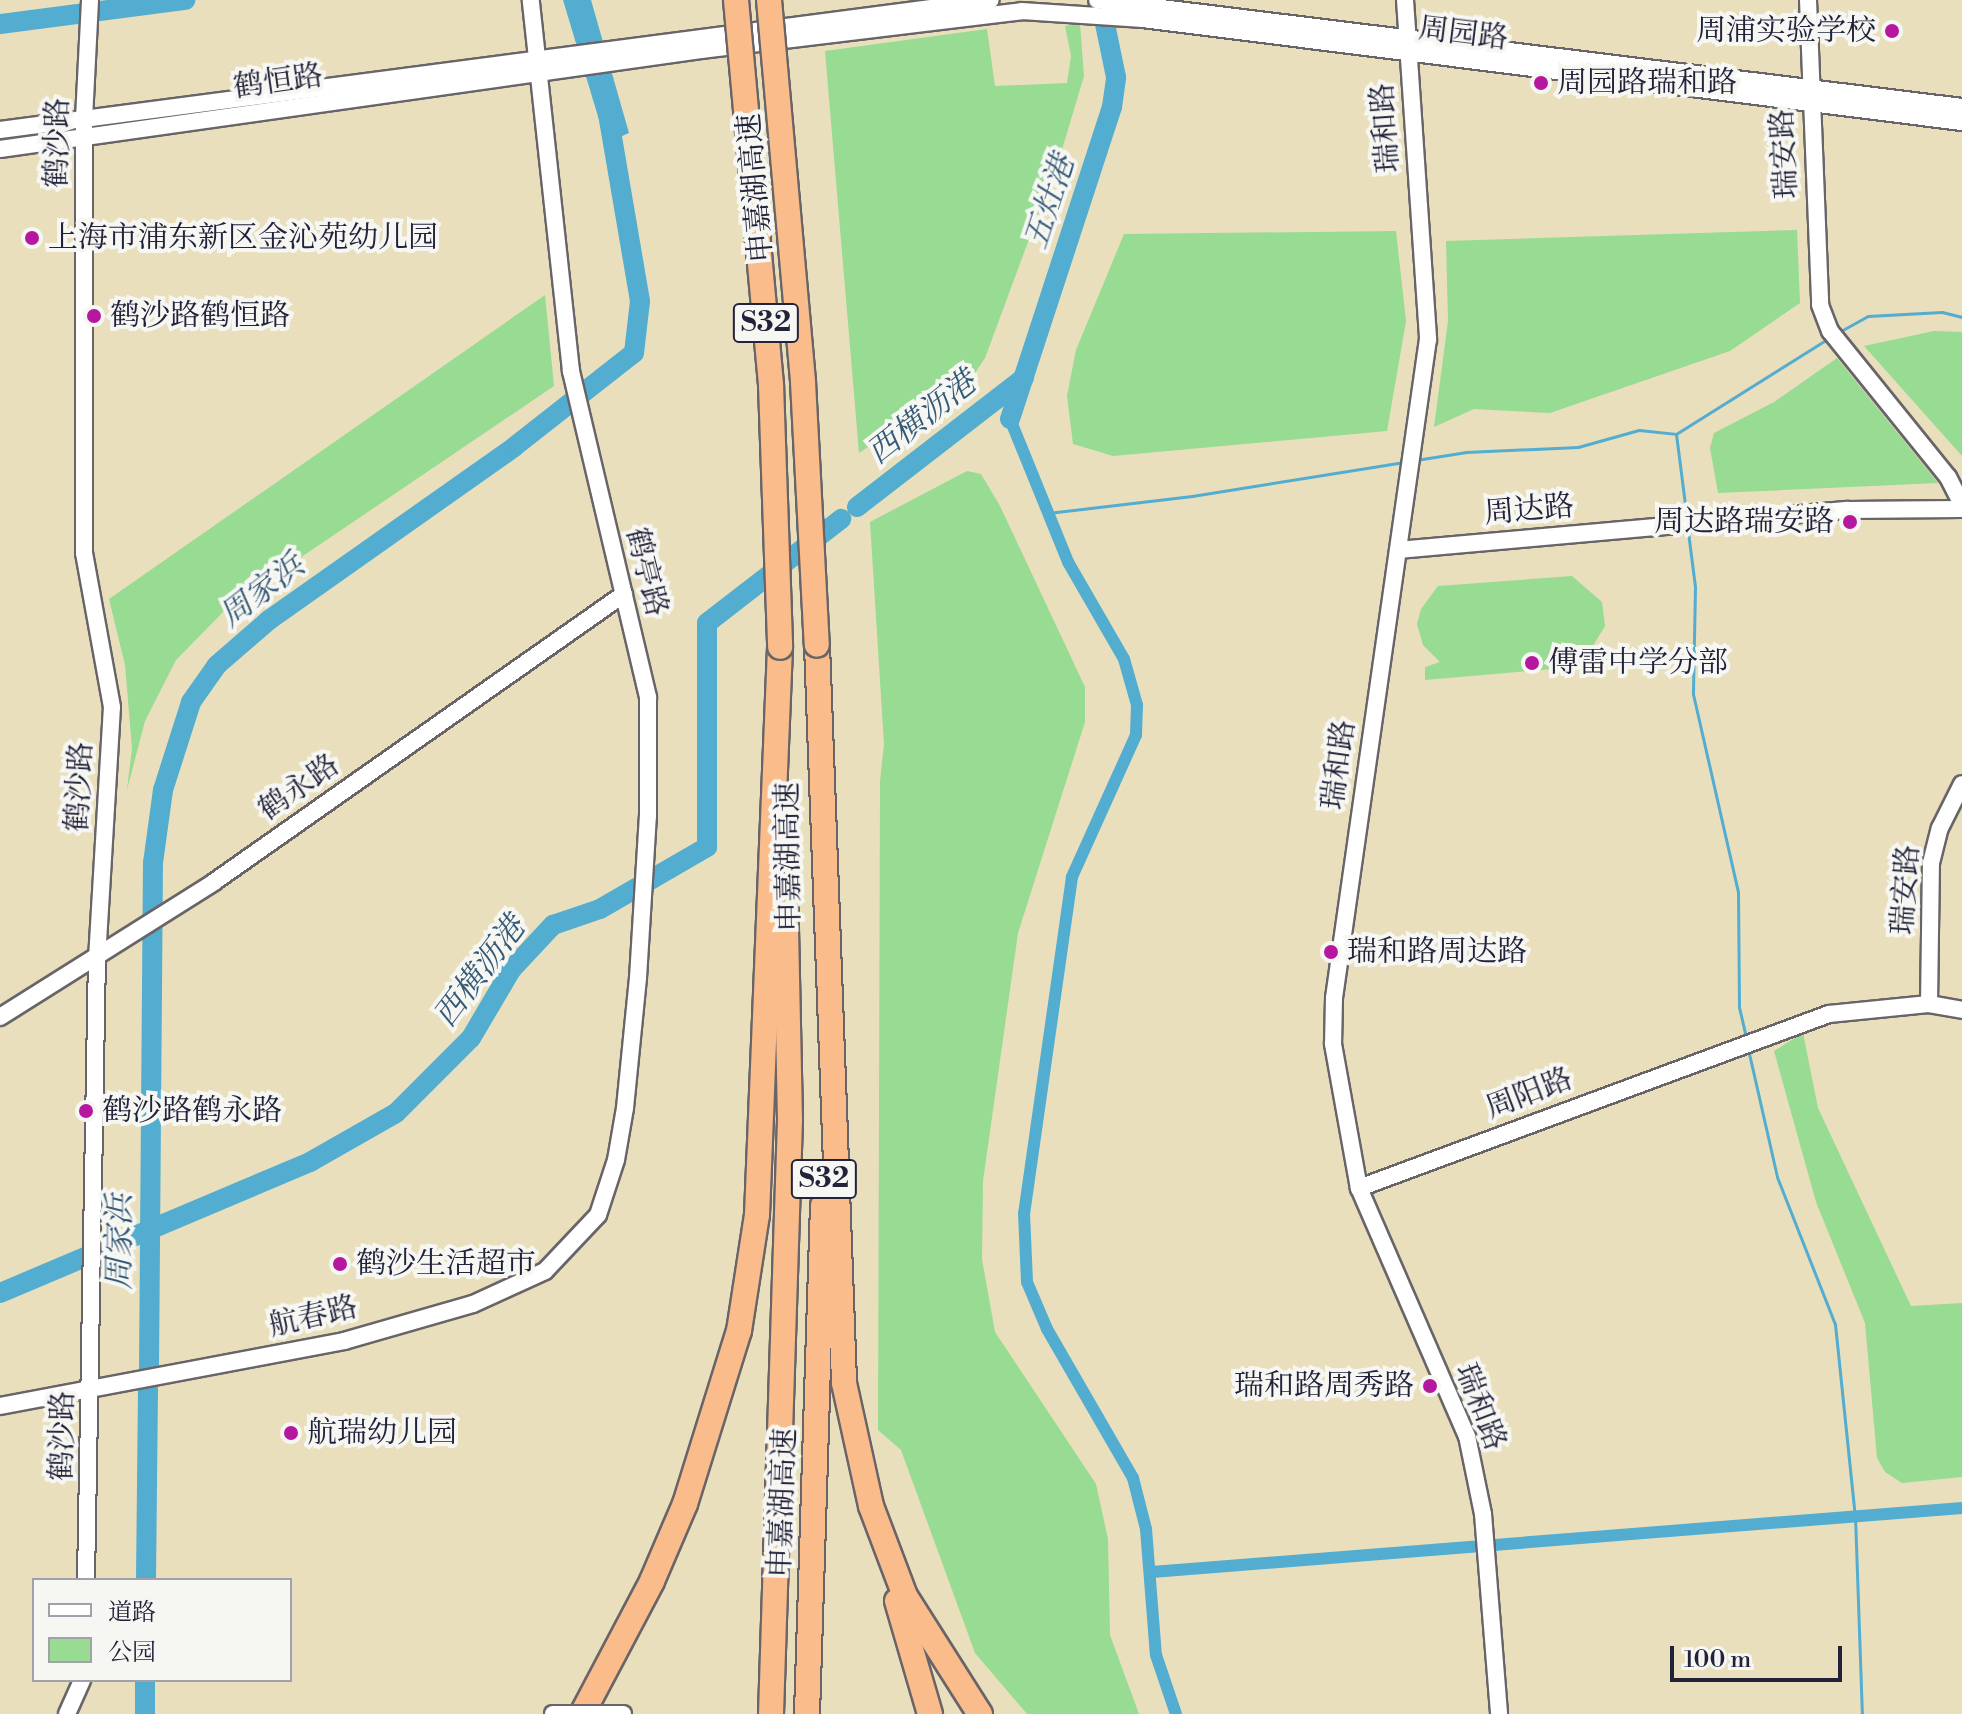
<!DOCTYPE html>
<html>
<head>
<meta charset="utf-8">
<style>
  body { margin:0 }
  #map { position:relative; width:1962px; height:1714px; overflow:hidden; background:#e9dfbc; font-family:"Libre Bodoni","Noto Serif SC",serif }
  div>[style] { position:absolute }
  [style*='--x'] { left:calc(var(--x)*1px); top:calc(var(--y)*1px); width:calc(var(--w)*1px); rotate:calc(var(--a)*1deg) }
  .green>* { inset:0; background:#98db92 }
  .water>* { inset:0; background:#52add0 }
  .stream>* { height:3px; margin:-1.5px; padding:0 1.5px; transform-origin:1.5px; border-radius:1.5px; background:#52add0 }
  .canal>* { height:12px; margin:-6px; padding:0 6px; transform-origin:6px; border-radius:6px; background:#52add0 }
  .river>* { height:20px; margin:-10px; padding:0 10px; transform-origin:10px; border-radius:10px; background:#52add0 }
  .roads { filter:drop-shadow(2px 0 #686468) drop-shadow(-2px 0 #686468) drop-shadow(0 2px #686468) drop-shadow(0 -2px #686468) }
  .minor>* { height:16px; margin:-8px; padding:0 8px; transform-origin:8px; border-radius:8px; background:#fff }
  .highway>* { height:24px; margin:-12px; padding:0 12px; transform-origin:12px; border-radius:12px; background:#f9bc8a }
  .bridges { filter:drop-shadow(2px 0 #686468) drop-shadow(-2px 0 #686468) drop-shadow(0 2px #686468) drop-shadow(0 -2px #686468) }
  .minor-bridge>* { height:16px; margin:-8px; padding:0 8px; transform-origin:8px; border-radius:8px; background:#fff }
  .highway-bridge>* { height:24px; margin:-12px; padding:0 12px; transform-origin:12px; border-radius:12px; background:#f9bc8a }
  .dots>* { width:22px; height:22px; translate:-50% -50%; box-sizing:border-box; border:4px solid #f6f6f2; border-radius:50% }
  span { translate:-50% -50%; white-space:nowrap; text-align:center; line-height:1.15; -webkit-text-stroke:8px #f6f6f2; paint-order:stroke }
  .shield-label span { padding:2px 6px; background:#f6f6f2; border:2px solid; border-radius:6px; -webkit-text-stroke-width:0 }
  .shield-label { font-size:28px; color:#22223b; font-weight:700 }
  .poi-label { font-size:30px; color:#22223b }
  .right { translate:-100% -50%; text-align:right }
  .left { translate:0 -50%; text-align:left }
  .street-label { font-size:30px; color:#22223b }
  .water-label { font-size:32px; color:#355a77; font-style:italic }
  .legend { position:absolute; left:32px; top:1578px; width:260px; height:104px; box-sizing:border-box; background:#f6f6f2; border:2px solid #a1a1a9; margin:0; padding:10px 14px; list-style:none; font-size:24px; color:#22223b }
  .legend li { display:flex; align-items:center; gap:16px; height:40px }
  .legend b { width:40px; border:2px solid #a1a1a9 }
  .scale { position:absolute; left:1670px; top:1646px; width:172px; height:36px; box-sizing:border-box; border:4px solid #22223b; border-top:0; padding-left:10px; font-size:24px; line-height:28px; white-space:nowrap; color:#22223b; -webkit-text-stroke:6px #f6f6f2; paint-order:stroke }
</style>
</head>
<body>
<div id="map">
  <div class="green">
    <div style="clip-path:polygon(1080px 24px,1084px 76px,1061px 153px,985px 358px,971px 379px,859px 453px,825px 51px,987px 29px,995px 86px,1067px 83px,1071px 56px,1065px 26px)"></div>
    <div style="clip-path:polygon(1797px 230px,1800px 303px,1730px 351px,1550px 413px,1474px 409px,1434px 427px,1448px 321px,1446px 241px)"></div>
    <div style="clip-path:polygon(1396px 231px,1406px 321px,1387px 431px,1113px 456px,1073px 444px,1067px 396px,1076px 350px,1124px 234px)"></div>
    <div style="clip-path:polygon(545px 295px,554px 386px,229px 606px,176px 660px,145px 721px,127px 790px,132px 748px,125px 665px,109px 599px)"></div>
    <div style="clip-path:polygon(1934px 331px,1962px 332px,1962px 456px,1864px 346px)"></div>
    <div style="clip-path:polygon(1837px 358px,1938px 483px,1718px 493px,1710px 448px,1714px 433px,1774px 402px)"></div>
    <div style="clip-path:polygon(967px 471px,981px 474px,1000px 506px,1085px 687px,1085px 722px,1018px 933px,983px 1181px,982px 1259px,995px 1332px,1096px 1484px,1108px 1539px,1110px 1635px,1139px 1714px,1027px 1714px,975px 1653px,901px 1450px,878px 1430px,880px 781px,884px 744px,870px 522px)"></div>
    <div style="clip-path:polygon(1572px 576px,1602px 602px,1605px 626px,1591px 649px,1612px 650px,1612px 664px,1425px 680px,1425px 667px,1440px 662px,1423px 645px,1417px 624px,1421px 609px,1438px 586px)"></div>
    <div style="clip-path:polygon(1803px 1033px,1818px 1108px,1911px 1306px,1962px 1303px,1962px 1477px,1902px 1483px,1885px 1472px,1877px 1458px,1865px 1323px,1816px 1202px,1774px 1051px)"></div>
  </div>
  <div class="water">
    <div style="clip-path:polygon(563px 0,591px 0,629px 133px,606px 143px)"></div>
  </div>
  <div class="stream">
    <div style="--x:1839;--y:332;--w:33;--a:-29"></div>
    <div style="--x:1868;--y:316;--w:74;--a:-3.1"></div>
    <div style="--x:1942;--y:312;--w:21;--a:14"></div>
    <div style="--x:1676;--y:434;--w:87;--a:82.7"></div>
    <div style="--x:1416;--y:460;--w:51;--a:-9.1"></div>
    <div style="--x:1466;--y:452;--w:112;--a:-2.6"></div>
    <div style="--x:1578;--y:447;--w:63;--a:-15.6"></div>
    <div style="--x:1639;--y:430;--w:37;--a:6"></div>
    <div style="--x:1676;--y:434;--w:181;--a:-32.1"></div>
    <div style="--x:1048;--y:513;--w:145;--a:-6.7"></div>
    <div style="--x:1192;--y:496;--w:215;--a:-9.1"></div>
    <div style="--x:1688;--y:532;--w:55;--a:82.7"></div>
    <div style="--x:1695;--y:587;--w:107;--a:91.1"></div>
    <div style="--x:1693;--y:694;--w:203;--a:77.2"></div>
    <div style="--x:1738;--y:892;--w:115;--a:89.5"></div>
    <div style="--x:1739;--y:1007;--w:32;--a:77"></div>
    <div style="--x:1748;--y:1049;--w:131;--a:77.2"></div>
    <div style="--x:1777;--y:1177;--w:158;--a:68.5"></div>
    <div style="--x:1835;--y:1324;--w:193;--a:84.1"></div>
    <div style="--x:1855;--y:1516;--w:198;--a:88"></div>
  </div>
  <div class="canal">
    <div style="--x:1010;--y:419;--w:154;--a:67.9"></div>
    <div style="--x:1068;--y:562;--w:112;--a:60"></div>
    <div style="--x:1124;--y:659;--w:48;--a:74.2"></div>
    <div style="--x:1137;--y:705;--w:30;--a:92"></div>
    <div style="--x:1136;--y:735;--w:156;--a:114.3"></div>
    <div style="--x:1072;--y:877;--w:339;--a:98.1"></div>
    <div style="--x:1024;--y:1213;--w:69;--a:87.5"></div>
    <div style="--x:1027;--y:1282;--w:51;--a:66.9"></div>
    <div style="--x:1047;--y:1329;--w:172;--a:60"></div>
    <div style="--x:1133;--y:1478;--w:53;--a:75.7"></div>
    <div style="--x:1146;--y:1529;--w:126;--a:85.5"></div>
    <div style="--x:1156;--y:1655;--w:62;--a:71.3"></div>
    <div style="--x:1152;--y:1572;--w:813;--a:-4.52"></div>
  </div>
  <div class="river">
    <div style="--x:0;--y:24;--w:187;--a:-7.4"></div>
    <div style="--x:1010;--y:419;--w:328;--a:-71.9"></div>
    <div style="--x:1112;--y:107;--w:30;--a:-82"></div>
    <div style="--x:1116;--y:77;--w:79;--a:-101.7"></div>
    <div style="--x:857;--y:507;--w:211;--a:-37.7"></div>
    <div style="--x:0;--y:1293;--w:337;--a:-22.9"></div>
    <div style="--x:310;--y:1162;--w:99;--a:-29.7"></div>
    <div style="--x:396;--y:1113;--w:106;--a:-45"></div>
    <div style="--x:471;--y:1038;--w:79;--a:-59.5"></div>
    <div style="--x:511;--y:970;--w:62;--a:-47"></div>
    <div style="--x:553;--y:925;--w:50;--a:-18.8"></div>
    <div style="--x:600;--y:909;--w:124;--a:-30.1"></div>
    <div style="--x:707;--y:847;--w:224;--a:-90"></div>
    <div style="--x:707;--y:623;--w:170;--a:-37.8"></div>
    <div style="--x:149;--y:1369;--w:506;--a:-89.55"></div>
    <div style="--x:153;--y:863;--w:74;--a:-82.2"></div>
    <div style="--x:163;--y:790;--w:92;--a:-72.3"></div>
    <div style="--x:191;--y:702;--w:45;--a:-54.9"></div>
    <div style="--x:217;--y:665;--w:69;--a:-40.9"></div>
    <div style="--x:269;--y:620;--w:300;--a:-35.2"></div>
    <div style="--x:514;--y:447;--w:152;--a:-38.1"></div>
    <div style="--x:634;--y:353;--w:52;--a:-83.4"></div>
    <div style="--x:640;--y:301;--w:190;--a:-99.7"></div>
    <div style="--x:146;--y:1580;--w:191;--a:-89.4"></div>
    <div style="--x:145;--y:1714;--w:34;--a:-90"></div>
  </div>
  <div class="roads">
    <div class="minor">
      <div style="--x:1097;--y:0;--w:872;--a:7.05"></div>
      <div style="--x:1405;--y:0;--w:340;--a:86.1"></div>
      <div style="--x:1428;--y:339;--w:666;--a:98.12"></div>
      <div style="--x:1334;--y:998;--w:46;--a:91.2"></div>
      <div style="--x:1333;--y:1044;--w:146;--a:79.8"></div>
      <div style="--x:1359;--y:1188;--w:270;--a:66.5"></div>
      <div style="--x:1467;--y:1436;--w:80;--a:78.4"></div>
      <div style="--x:1483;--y:1514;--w:201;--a:85.4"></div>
      <div style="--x:1808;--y:0;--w:305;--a:87.7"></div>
      <div style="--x:1820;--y:305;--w:28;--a:69"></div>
      <div style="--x:1830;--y:331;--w:188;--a:51.1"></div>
      <div style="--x:1948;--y:477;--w:31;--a:63"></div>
      <div style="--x:0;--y:130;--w:999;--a:-7.47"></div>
      <div style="--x:0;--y:149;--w:708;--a:-8.04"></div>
      <div style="--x:701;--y:50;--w:323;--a:-6.9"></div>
      <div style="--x:1022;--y:11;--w:121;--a:3.8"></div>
      <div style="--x:1143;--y:19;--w:825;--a:7.17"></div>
      <div style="--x:1398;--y:550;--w:452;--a:-5.1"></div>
      <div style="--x:1848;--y:510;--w:114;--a:-0.5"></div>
      <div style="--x:1929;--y:1004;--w:141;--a:-89.2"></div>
      <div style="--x:1931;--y:863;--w:36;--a:-76"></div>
      <div style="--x:1940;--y:828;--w:49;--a:-63.4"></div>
      <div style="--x:0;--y:1017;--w:253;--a:-32.2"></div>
      <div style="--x:214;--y:882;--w:501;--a:-35.09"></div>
      <div style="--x:1359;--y:1188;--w:501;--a:-20.32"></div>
      <div style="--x:1829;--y:1014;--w:100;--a:-5.7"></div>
      <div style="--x:1929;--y:1004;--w:34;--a:10"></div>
      <div style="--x:0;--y:1406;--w:350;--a:-10.7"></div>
      <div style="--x:344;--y:1341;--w:134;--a:-16"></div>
      <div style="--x:473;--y:1304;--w:79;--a:-24.6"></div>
      <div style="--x:545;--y:1271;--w:77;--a:-46.6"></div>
      <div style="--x:598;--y:1215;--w:58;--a:-71.9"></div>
      <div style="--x:616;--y:1160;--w:53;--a:-80.2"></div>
      <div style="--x:625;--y:1108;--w:131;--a:-84.3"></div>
      <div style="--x:638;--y:978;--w:162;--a:-86.5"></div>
      <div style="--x:648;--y:816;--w:119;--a:-90"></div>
      <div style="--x:648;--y:697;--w:335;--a:-103.3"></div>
      <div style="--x:571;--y:371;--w:373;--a:-96.2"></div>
      <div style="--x:86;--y:1580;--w:621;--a:-88.99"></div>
      <div style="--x:97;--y:959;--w:252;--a:-86.6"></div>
      <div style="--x:112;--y:707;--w:157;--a:-100.3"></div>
      <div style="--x:84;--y:553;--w:434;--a:-90"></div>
      <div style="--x:84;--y:119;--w:119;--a:-87.1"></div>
      <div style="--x:67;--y:1714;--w:37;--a:-66"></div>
    </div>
    <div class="highway">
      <div style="--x:817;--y:645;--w:738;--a:87.9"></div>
      <div style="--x:844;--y:1383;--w:126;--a:77.6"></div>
      <div style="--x:871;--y:1506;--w:96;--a:69.3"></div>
      <div style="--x:905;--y:1596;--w:140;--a:57.6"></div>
      <div style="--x:897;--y:1601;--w:118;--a:73.7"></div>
      <div style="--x:582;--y:1714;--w:150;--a:-62.2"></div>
      <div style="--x:652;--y:1581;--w:84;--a:-66.8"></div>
      <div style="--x:685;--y:1504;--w:181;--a:-72.7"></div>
      <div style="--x:739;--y:1331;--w:117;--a:-81.2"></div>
      <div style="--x:757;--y:1215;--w:568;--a:-87.68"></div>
      <div style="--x:771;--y:1714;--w:594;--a:-88.17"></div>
      <div style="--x:790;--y:1120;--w:230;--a:-91.2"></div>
      <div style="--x:807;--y:1714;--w:509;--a:-88.2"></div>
    </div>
  </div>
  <div class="bridges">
    <div class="minor-bridge">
      <div style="--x:553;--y:1714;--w:70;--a:0"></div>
    </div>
    <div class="highway-bridge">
      <div style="--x:736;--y:0;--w:387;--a:84.8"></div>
      <div style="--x:771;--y:385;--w:262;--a:88"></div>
      <div style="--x:769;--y:0;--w:384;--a:84.9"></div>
      <div style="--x:803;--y:382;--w:263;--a:87"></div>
    </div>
  </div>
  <div class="dots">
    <div style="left:1892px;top:31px;background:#b5179e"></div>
    <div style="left:1541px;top:83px;background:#b5179e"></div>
    <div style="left:32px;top:238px;background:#b5179e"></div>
    <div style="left:94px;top:316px;background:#b5179e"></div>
    <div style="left:1850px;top:522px;background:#b5179e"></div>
    <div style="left:1532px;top:663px;background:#b5179e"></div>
    <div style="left:1331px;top:952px;background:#b5179e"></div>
    <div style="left:86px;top:1111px;background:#b5179e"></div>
    <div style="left:340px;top:1264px;background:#b5179e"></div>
    <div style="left:1430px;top:1386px;background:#b5179e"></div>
    <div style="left:291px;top:1433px;background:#b5179e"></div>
  </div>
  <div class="shield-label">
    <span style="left:766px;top:323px">S32</span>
    <span style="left:824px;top:1179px">S32</span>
  </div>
  <div class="poi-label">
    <span class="right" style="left:1876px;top:31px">周浦实验学校</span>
    <span class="left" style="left:1557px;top:83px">周园路瑞和路</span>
    <span class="left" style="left:48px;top:238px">上海市浦东新区金沁苑幼儿园</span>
    <span class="left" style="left:110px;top:316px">鹤沙路鹤恒路</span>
    <span class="right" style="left:1834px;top:522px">周达路瑞安路</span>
    <span class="left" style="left:1548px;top:663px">傅雷中学分部</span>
    <span class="left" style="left:1347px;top:952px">瑞和路周达路</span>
    <span class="left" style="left:102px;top:1111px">鹤沙路鹤永路</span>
    <span class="left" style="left:356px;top:1264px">鹤沙生活超市</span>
    <span class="right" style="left:1414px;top:1386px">瑞和路周秀路</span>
    <span class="left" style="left:307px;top:1433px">航瑞幼儿园</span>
  </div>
  <div class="street-label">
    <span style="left:1463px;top:34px;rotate:7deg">周园路</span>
    <span style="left:278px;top:82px;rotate:-8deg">鹤恒路</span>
    <span style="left:1386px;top:128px;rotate:-94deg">瑞和路</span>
    <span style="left:58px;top:143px;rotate:-89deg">鹤沙路</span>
    <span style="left:1785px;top:154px;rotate:-93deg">瑞安路</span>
    <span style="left:756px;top:188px;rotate:-95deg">申嘉湖高速</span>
    <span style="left:1529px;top:510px;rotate:-5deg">周达路</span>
    <span style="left:646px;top:572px;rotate:76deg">鹤亭路</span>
    <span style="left:1339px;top:765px;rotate:-82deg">瑞和路</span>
    <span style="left:80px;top:787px;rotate:-87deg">鹤沙路</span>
    <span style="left:299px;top:788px;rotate:-35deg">鹤永路</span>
    <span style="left:789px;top:857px;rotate:-91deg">申嘉湖高速</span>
    <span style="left:1906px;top:890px;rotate:-86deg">瑞安路</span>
    <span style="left:1529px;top:1094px;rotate:-21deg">周阳路</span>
    <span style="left:313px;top:1317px;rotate:-13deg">航春路</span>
    <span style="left:1480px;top:1407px;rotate:69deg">瑞和路</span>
    <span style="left:63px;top:1436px;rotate:-89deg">鹤沙路</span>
    <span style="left:783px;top:1503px;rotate:-88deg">申嘉湖高速</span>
  </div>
  <div class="water-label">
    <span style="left:1050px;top:202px;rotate:-72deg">五灶港</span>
    <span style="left:922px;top:418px;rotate:-38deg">西横沥港</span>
    <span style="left:262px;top:591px;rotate:-38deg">周家浜</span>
    <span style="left:480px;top:972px;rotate:-53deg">西横沥港</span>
    <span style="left:120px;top:1242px;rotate:-90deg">周家浜</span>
  </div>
  <ul class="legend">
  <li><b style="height:10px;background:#fff"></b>道路</li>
  <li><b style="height:22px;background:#98db92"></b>公园</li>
  </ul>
  <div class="scale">100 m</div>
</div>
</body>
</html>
